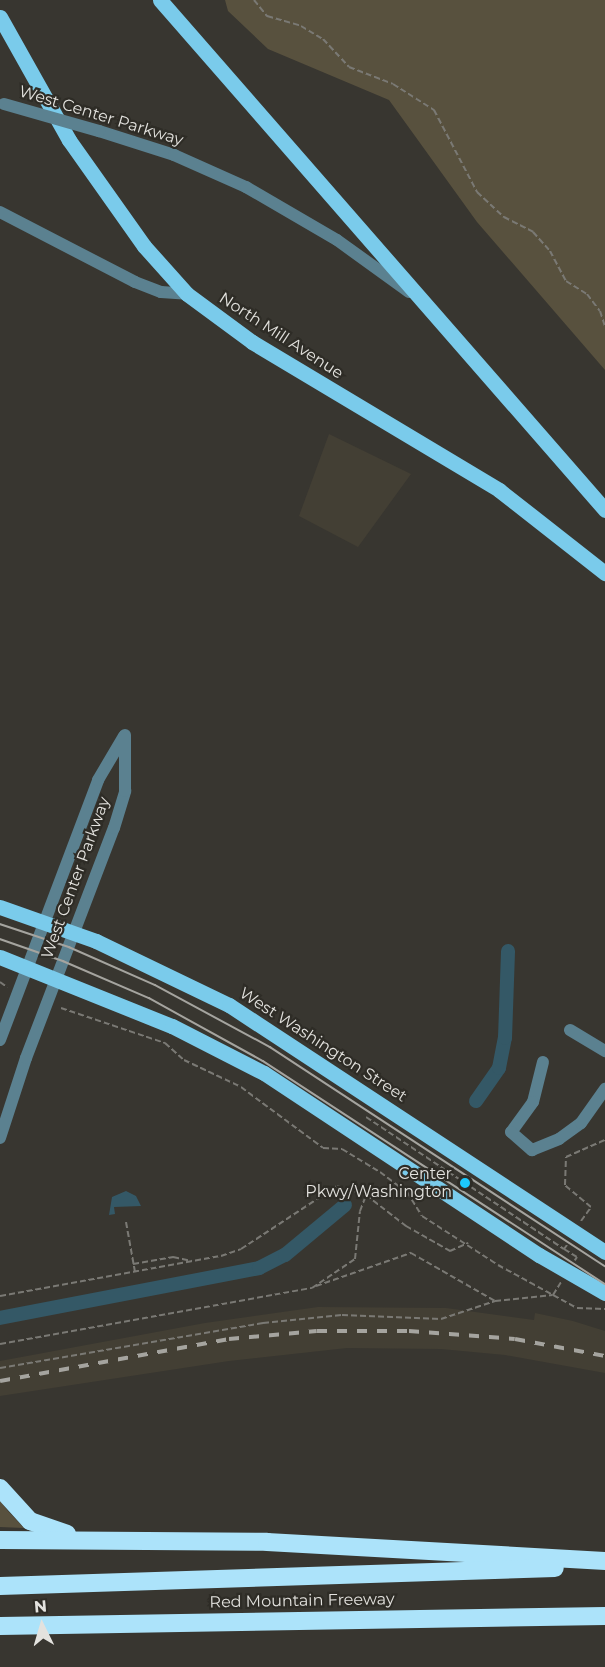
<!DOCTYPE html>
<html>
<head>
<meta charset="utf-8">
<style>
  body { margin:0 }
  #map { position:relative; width:605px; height:1667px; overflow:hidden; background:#383630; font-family:Montserrat,sans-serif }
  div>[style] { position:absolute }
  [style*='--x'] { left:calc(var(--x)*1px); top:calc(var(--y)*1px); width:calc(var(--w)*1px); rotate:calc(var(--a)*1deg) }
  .built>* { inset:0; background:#433f34 }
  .green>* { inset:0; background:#58513e }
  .water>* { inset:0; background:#345866 }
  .canal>* { height:14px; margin:-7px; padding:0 7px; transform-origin:7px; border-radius:7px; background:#345866 }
  .path>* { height:2px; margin-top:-1px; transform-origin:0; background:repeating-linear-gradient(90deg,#7a7974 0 6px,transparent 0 9px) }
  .minor>* { height:12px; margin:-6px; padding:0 6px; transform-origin:6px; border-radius:6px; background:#5b8190 }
  .major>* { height:15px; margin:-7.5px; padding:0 7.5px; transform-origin:7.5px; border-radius:7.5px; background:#7acbeb }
  .highway>* { height:18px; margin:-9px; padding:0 9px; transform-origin:9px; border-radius:9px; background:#ace3fa }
  .tram>* { height:1.5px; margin:-0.75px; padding:0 0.75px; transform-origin:0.75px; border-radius:0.75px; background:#a5a49f }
  .rail>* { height:4px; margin-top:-2px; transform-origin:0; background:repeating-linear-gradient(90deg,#a5a49f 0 10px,transparent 0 20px) }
  .minor-bridge>* { height:12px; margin:-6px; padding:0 6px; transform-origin:6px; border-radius:6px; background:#5b8190 }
  .dots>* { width:16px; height:16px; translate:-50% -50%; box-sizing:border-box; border:3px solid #2e2c26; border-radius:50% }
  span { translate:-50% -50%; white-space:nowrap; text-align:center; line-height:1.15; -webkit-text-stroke:4.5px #2e2c26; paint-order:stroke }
  .street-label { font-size:16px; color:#e3e2de }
  .poi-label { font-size:16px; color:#e3e2de }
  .right { translate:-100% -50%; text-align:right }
  .north { position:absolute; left:12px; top:1595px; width:60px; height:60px; -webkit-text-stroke:4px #2e2c26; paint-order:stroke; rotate:355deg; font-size:16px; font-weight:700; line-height:24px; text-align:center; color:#e3e2de }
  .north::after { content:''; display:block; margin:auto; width:21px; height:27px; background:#e3e2de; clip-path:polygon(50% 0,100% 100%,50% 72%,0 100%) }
</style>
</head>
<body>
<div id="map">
  <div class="built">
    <div style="clip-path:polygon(329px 434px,411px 474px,358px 547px,299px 516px)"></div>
    <div style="clip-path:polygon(318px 1307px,446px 1308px,534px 1320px,535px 1313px,573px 1321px,605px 1331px,605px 1373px,505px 1355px,441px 1349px,347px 1348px,229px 1361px,0 1396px,0 1361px,205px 1323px)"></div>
  </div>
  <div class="green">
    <div style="clip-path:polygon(225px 0,605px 0,605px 370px,477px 222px,389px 100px,268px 49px,228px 11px)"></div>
    <div style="clip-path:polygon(0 1501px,8px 1511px,24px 1528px,0 1527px)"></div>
  </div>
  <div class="water">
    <div style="clip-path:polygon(126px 1191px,136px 1196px,141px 1206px,114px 1207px,115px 1214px,109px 1215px,112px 1197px)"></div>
  </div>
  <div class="canal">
    <div style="--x:476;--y:1101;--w:40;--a:-55.1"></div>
    <div style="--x:499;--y:1068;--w:31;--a:-79"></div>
    <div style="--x:505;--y:1038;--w:87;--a:-88"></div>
    <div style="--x:0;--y:1318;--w:264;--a:-10.9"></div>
    <div style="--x:259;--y:1268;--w:29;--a:-27"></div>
    <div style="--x:285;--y:1255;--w:78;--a:-39.8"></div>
  </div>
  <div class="path">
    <div style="--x:254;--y:0;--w:21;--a:51"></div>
    <div style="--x:267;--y:16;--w:35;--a:16"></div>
    <div style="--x:301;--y:26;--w:26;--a:31"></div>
    <div style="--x:323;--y:39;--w:38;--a:47"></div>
    <div style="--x:349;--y:67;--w:47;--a:21.1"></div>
    <div style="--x:393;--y:84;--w:49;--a:32.4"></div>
    <div style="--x:434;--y:110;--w:93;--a:62.3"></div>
    <div style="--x:477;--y:192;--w:37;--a:43"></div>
    <div style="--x:504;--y:217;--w:33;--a:27"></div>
    <div style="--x:533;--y:232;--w:25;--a:48"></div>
    <div style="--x:550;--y:251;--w:34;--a:62"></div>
    <div style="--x:566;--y:281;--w:25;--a:32"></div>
    <div style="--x:587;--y:294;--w:21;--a:53"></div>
    <div style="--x:600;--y:311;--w:16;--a:72"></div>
    <div style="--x:0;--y:982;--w:9;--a:36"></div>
    <div style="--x:61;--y:1008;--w:110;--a:18.6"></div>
    <div style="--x:165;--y:1043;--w:25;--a:42"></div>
    <div style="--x:184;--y:1060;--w:63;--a:25.3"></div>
    <div style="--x:241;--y:1087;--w:102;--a:36.6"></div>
    <div style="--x:323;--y:1148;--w:19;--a:3"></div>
    <div style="--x:342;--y:1149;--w:44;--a:31.2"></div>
    <div style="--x:380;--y:1172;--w:34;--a:37"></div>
    <div style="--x:407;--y:1192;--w:28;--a:58"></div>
    <div style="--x:422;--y:1216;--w:90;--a:32.8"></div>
    <div style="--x:498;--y:1265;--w:90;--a:28.6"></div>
    <div style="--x:577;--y:1308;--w:28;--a:2"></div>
    <div style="--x:366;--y:1117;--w:238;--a:33.7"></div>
    <div style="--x:581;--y:1221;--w:17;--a:-54"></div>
    <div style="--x:591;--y:1207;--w:34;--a:-140"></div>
    <div style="--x:565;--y:1185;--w:28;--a:-88"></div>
    <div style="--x:566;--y:1157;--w:43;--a:-23.6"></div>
    <div style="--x:126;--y:1222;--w:51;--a:79.8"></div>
    <div style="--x:567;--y:1245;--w:5;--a:127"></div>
    <div style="--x:564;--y:1249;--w:15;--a:32"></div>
    <div style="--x:577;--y:1257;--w:4;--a:124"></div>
    <div style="--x:133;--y:1264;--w:41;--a:-9.9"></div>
    <div style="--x:173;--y:1257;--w:19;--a:12"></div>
    <div style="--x:316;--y:1286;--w:101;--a:-19.2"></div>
    <div style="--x:411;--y:1253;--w:97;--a:29.7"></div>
    <div style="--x:495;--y:1301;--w:58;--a:-5.9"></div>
    <div style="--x:553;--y:1295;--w:15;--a:-58"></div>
    <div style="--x:0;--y:1296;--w:225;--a:-10.3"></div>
    <div style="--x:221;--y:1256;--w:21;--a:-19"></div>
    <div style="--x:241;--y:1249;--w:115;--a:-33.3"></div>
    <div style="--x:337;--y:1186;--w:30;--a:17"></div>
    <div style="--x:366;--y:1195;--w:51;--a:37.8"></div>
    <div style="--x:406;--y:1226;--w:51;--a:29.6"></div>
    <div style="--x:450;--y:1251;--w:20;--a:-24"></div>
    <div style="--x:0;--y:1344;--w:317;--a:-10.2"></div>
    <div style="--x:312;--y:1288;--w:52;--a:-34"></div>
    <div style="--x:355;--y:1259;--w:48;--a:-84.1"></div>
    <div style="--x:360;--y:1211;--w:17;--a:-69"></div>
    <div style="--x:0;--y:1368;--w:267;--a:-9.7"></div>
    <div style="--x:263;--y:1323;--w:79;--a:-5.8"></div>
    <div style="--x:342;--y:1315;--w:99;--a:2.3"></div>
    <div style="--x:441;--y:1319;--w:57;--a:-18.4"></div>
  </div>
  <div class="minor">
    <div style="--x:99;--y:131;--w:79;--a:17.7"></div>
    <div style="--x:174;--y:155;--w:79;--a:24"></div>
    <div style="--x:246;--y:187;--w:105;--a:30.2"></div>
    <div style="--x:337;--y:240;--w:89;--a:35.8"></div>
    <div style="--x:0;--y:212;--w:152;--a:27.4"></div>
    <div style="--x:135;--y:282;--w:28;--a:21"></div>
    <div style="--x:161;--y:292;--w:26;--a:4"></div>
    <div style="--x:570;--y:1030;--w:41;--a:31"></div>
    <div style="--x:0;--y:1040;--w:278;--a:-69.3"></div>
    <div style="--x:98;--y:780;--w:51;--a:-59.4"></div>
    <div style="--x:543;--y:1062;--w:41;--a:104"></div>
    <div style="--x:533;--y:1102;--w:37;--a:126"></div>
    <div style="--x:511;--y:1132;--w:28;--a:41"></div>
    <div style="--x:532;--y:1150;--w:29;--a:-22"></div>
    <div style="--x:559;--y:1139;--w:27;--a:-36"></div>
    <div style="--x:581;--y:1123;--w:42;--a:-54.8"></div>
    <div style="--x:0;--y:1138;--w:84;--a:-72"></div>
    <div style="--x:26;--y:1058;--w:246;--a:-69.1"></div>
    <div style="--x:114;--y:828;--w:39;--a:-73"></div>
    <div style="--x:125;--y:791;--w:56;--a:-90"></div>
  </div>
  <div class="major">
    <div style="--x:160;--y:0;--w:677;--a:48.89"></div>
    <div style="--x:0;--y:17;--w:141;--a:60.7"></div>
    <div style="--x:69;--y:140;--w:130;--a:54.7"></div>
    <div style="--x:144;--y:246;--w:64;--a:48.1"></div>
    <div style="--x:187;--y:294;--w:81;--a:36.4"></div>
    <div style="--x:252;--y:342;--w:288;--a:30.9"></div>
    <div style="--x:499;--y:490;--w:135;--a:38.1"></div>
    <div style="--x:0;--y:907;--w:102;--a:19.5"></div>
    <div style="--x:96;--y:941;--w:148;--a:25.7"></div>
    <div style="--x:229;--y:1005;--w:450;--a:33.3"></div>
    <div style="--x:0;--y:957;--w:185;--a:21.9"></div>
    <div style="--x:172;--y:1026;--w:103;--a:27.1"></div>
    <div style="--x:264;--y:1073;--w:330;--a:33.5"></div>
    <div style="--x:539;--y:1255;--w:76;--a:29.9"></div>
  </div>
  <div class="highway">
    <div style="--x:0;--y:1488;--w:45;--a:47.7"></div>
    <div style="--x:30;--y:1521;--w:39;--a:19"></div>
    <div style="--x:0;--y:1540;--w:267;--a:0.4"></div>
    <div style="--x:267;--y:1542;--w:339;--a:3.2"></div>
    <div style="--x:0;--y:1586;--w:555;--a:-1.86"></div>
    <div style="--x:0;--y:1626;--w:605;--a:-0.95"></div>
  </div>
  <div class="tram">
    <div style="--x:0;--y:924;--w:73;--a:18.4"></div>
    <div style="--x:69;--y:947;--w:94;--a:23.8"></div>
    <div style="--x:155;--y:985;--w:131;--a:28.3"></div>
    <div style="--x:270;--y:1047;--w:400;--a:33.2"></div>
    <div style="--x:0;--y:939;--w:67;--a:19.2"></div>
    <div style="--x:63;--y:961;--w:94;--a:23.3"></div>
    <div style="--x:149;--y:998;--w:130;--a:28.9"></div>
    <div style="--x:263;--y:1061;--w:408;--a:33.1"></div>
  </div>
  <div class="rail">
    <div style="--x:0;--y:1381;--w:233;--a:-10.4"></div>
    <div style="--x:229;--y:1339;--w:88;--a:-5.2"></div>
    <div style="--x:317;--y:1331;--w:92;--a:0"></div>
    <div style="--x:409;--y:1331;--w:106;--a:4.3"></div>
    <div style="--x:515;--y:1339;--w:92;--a:10.7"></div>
  </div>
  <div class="minor-bridge">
    <div style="--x:4;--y:104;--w:99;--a:15.9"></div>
  </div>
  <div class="dots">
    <div style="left:465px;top:1183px;background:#1cc9fc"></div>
  </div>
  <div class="street-label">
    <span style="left:101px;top:116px;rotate:17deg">West Center Parkway</span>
    <span style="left:281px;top:336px;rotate:33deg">North Mill Avenue</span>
    <span style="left:76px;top:878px;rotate:-70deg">West Center Parkway</span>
    <span style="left:323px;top:1045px;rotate:33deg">West Washington Street</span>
    <span style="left:302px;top:1601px;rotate:-1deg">Red Mountain Freeway</span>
  </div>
  <div class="poi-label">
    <span class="right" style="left:452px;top:1183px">Center<br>Pkwy/Washington</span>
  </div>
  <div class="north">N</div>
</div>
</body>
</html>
